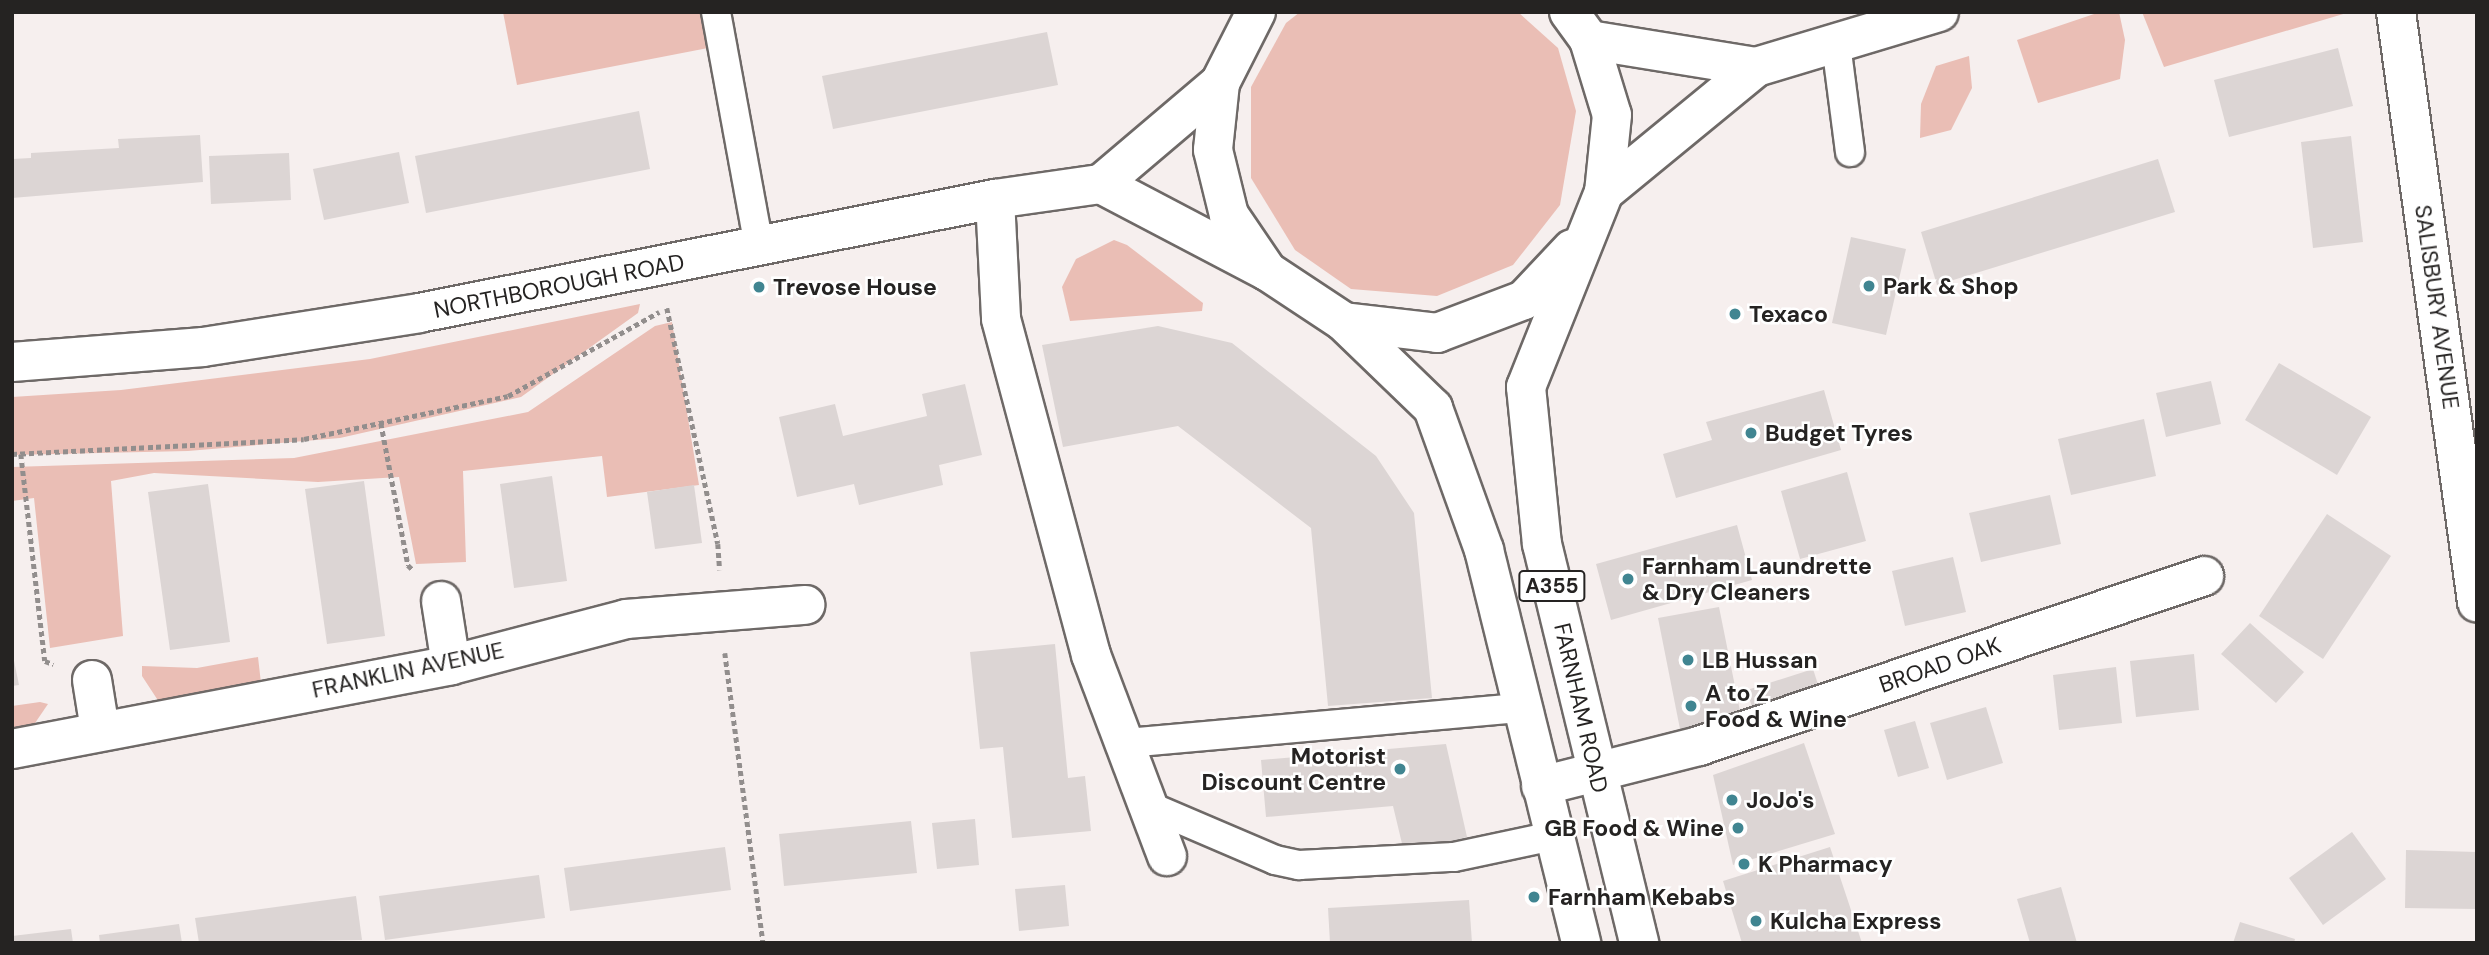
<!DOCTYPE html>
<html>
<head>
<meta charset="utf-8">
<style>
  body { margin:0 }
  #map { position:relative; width:2489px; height:955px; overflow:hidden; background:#f6efee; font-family:"DM Sans",sans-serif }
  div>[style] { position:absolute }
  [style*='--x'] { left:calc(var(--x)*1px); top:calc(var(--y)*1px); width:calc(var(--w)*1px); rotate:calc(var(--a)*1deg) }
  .green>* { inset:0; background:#eabeb5 }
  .building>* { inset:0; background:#dcd5d4 }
  .path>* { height:4.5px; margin-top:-2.25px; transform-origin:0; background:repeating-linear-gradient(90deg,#928e8d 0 5px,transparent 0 8.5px) }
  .roads { filter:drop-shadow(2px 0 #6e6967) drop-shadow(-2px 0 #6e6967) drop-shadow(0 2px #6e6967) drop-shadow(0 -2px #6e6967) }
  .service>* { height:28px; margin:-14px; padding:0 14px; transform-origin:14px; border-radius:14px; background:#fff }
  .minor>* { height:38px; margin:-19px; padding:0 19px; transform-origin:19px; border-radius:19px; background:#fff }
  .tertiary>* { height:38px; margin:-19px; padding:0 19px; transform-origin:19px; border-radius:19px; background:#fff }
  .primary>* { height:38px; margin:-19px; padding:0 19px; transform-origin:19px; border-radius:19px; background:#fff }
  .dots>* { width:19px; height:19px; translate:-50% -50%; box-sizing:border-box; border:4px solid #fff; border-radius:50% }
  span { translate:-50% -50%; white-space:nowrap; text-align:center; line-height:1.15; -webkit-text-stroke:5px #fff; paint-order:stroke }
  .shield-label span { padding:2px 5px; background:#fff; border:2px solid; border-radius:5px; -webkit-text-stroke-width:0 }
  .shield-label { font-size:21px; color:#252322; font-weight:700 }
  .street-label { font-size:23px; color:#252322 }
  .poi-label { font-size:23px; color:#252322; font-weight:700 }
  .left { translate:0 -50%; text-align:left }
  .right { translate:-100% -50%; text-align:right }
  .frame { position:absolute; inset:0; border:14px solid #252322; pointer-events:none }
</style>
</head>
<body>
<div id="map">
  <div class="green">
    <div style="clip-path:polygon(503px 12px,702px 12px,708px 48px,517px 85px)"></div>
    <div style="clip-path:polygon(1300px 12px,1518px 12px,1558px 48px,1576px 111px,1560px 205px,1513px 265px,1437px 296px,1351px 289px,1295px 250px,1251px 178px,1251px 87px,1286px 23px)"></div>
    <div style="clip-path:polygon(2100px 12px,2119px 12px,2125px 40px,2120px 79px,2038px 103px,2017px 40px)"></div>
    <div style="clip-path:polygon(2142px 12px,2350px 12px,2164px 67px)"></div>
    <div style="clip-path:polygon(1969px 56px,1972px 88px,1951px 130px,1920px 138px,1921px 104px,1936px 66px)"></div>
    <div style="clip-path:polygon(1114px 240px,1127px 245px,1203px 303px,1202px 311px,1070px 321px,1062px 287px,1076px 259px)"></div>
    <div style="clip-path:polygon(640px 304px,638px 313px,521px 397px,340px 438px,188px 451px,12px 455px,12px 397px,121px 390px,370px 359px)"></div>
    <div style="clip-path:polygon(672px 322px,699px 485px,607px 497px,602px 456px,463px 471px,466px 562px,416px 564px,399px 477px,318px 482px,154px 473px,111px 481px,123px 636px,50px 648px,34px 498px,12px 501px,12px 467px,294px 458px,528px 412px,655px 326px)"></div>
    <div style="clip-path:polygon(258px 657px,261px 683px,159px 702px,142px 676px,142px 666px,197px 668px)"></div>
    <div style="clip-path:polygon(40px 702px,48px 704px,33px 726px,12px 729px,12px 706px)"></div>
  </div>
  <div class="building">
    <div style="clip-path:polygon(1047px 32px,1058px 85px,833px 129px,822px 76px)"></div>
    <div style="clip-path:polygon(2338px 48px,2353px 106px,2229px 137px,2214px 80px)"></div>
    <div style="clip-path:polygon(639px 111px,650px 169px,426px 213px,415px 156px)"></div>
    <div style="clip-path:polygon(200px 135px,203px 182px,12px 198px,12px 159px,31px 158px,31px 153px,119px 148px,118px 139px)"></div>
    <div style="clip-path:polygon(2351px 136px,2363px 242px,2313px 248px,2301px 142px)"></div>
    <div style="clip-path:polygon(399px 152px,409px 203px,324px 220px,313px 169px)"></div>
    <div style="clip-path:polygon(289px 153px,291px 200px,211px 204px,209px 156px)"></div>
    <div style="clip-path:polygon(2158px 159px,2175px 212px,1937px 285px,1921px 232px)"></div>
    <div style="clip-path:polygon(1851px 237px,1906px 249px,1886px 335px,1832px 323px)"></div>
    <div style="clip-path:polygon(1158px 326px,1232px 343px,1376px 456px,1414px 513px,1432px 698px,1328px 706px,1311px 528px,1178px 426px,1063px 447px,1042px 345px)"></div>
    <div style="clip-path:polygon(2279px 363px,2371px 417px,2337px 475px,2245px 420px)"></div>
    <div style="clip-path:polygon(2211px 381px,2221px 424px,2166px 437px,2156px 393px)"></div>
    <div style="clip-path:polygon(965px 384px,982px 455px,939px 465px,943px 485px,859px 505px,854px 484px,797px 497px,779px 417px,835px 404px,843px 436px,927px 416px,922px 394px)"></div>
    <div style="clip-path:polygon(1824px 390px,1841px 450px,1676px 498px,1663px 454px,1712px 440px,1706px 422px)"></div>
    <div style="clip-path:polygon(2144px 419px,2156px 476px,2071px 495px,2058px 439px)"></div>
    <div style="clip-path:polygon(1847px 472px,1866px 541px,1800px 559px,1781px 491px)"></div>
    <div style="clip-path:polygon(552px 476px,567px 581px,514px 588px,500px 484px)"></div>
    <div style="clip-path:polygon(364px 481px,385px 636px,327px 644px,305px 489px)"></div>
    <div style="clip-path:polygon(208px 484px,230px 642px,170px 650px,148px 492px)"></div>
    <div style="clip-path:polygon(694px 485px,702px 543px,655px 549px,647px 492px)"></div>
    <div style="clip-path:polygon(2050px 495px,2061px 544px,1981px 562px,1969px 513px)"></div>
    <div style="clip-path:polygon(2327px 514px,2391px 556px,2323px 659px,2259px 616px)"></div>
    <div style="clip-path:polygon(1737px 525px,1752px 580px,1611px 620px,1596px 564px)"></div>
    <div style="clip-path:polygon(1953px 557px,1966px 612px,1905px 626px,1892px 571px)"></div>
    <div style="clip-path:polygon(1719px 607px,1741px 716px,1680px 729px,1658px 618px)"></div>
    <div style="clip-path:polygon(2250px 623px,2304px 672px,2276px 703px,2221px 654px)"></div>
    <div style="clip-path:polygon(1055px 644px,1068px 778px,1085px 776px,1091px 831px,1012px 838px,1003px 747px,980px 749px,970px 652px)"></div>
    <div style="clip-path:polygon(12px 651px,19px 685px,12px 686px)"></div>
    <div style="clip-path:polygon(2194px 654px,2199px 710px,2136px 717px,2130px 661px)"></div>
    <div style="clip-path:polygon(2116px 667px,2122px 723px,2059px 730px,2053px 675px)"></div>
    <div style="clip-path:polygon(1813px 669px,1823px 700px,1756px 721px,1747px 690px)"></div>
    <div style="clip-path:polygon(1986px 707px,2003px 763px,1947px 780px,1930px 723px)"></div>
    <div style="clip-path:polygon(1915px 721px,1929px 768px,1898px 777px,1884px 730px)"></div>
    <div style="clip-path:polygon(1804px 743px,1835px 834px,1733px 865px,1713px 775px)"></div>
    <div style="clip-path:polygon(1446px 744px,1467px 837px,1404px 852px,1393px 806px,1266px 817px,1261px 760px)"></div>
    <div style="clip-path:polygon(975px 819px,979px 865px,937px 869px,932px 823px)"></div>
    <div style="clip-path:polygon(911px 821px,917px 873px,784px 886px,779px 834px)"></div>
    <div style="clip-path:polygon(2352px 832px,2386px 879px,2323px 925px,2289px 878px)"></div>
    <div style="clip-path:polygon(725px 847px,731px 890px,570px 911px,564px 868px)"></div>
    <div style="clip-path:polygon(1830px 847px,1862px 943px,1742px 943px,1723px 881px)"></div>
    <div style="clip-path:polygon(2406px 850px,2477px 852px,2477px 909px,2405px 908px)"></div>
    <div style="clip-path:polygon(539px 875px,545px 918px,385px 940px,379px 896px)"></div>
    <div style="clip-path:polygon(1065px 885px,1069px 926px,1019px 931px,1015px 889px)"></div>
    <div style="clip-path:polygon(2061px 887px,2077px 943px,2030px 943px,2017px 899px)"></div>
    <div style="clip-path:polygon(356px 896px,362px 940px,199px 943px,195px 918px)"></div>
    <div style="clip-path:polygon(1469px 900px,1472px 943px,1330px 943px,1328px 908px)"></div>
    <div style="clip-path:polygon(2240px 922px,2295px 939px,2294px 943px,2233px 943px)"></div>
    <div style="clip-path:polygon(179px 924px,182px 943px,100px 943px,99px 935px)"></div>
    <div style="clip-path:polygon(71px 929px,73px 943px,12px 943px,12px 936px)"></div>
  </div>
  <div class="path">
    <div style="--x:667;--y:308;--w:241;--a:77.8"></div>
    <div style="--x:718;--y:544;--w:26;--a:86"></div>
    <div style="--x:381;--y:423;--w:145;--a:79.2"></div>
    <div style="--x:408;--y:565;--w:8;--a:45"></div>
    <div style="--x:12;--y:454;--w:292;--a:-2.9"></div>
    <div style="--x:304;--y:439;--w:208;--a:-11.9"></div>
    <div style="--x:508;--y:396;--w:173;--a:-29.1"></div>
    <div style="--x:21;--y:454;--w:208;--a:83.4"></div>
    <div style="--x:45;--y:661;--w:9;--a:21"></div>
    <div style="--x:725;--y:653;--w:292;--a:82.5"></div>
  </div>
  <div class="roads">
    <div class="service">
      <div style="--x:716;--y:12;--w:238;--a:79.6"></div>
      <div style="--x:1836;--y:44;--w:109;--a:82.6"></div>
      <div style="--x:1127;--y:743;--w:396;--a:-5.1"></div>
      <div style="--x:1149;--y:806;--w:137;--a:23.2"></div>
      <div style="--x:1275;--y:860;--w:25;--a:12"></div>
      <div style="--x:1299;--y:865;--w:155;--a:-3"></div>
      <div style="--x:1454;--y:857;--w:101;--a:-12"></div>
    </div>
    <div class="minor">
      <div style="--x:2396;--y:12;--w:596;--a:82.18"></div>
      <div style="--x:995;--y:199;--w:120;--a:87.1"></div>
      <div style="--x:1001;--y:319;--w:348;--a:75"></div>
      <div style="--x:1091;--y:655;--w:215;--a:69.3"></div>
      <div style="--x:441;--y:601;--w:65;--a:81.1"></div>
      <div style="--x:92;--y:680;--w:51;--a:80.9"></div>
      <div style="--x:12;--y:749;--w:447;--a:-10.8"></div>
      <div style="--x:451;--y:665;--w:181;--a:-14.7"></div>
      <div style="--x:626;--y:619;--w:180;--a:-4.5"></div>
      <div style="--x:1541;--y:786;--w:163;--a:-14.2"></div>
      <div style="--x:1699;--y:746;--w:533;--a:-18.6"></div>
    </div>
    <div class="tertiary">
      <div style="--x:1589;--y:40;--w:169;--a:9.2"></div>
      <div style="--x:1101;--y:184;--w:187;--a:27.7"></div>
      <div style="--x:1604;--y:192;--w:197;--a:-39.4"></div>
      <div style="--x:1756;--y:67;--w:191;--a:-16.7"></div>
      <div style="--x:12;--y:362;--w:192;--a:-4.5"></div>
      <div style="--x:203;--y:347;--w:219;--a:-8.9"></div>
      <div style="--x:419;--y:313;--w:587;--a:-11.2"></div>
      <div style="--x:995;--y:199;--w:107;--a:-8.1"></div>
      <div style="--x:1101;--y:184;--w:156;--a:-40.3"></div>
    </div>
    <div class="primary">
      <div style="--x:1256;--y:12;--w:80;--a:116.9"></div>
      <div style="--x:1220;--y:83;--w:67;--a:96"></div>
      <div style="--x:1213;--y:150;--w:67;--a:76.2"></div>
      <div style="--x:1229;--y:215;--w:68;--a:55.8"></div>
      <div style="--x:1267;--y:271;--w:92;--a:33.5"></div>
      <div style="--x:1344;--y:322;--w:124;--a:44"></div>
      <div style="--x:1433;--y:408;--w:151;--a:70.2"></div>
      <div style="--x:1484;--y:550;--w:405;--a:76.1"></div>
      <div style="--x:1569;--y:12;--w:34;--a:54"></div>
      <div style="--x:1589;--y:40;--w:78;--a:73"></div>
      <div style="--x:1612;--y:115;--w:77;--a:95.9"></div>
      <div style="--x:1604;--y:192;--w:210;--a:111.8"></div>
      <div style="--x:1526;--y:387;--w:158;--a:84.2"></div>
      <div style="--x:1542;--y:544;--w:411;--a:76.3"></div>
      <div style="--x:1344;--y:322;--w:94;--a:6.7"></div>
      <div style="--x:1437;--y:333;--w:93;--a:-20.8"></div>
      <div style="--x:1524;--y:300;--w:70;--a:-46.7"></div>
    </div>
  </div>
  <div class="dots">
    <div style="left:1869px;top:286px;background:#408591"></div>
    <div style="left:759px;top:287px;background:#408591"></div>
    <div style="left:1735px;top:314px;background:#408591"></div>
    <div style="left:1751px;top:433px;background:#408591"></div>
    <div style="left:1628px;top:579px;background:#408591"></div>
    <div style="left:1688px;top:660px;background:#408591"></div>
    <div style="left:1691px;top:706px;background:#408591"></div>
    <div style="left:1400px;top:769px;background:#408591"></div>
    <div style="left:1732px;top:800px;background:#408591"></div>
    <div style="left:1738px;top:828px;background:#408591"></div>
    <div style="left:1744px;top:864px;background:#408591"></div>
    <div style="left:1534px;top:897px;background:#408591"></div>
    <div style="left:1756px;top:921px;background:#408591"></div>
  </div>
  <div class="shield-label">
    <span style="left:1552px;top:586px">A355</span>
  </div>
  <div class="street-label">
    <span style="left:559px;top:286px;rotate:-11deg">NORTHBOROUGH ROAD</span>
    <span style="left:2437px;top:307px;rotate:82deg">SALISBURY AVENUE</span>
    <span style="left:1940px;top:665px;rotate:-19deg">BROAD OAK</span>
    <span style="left:408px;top:670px;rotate:-12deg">FRANKLIN AVENUE</span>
    <span style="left:1581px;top:708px;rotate:77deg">FARNHAM ROAD</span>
  </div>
  <div class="poi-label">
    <span class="left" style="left:1883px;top:286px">Park &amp; Shop</span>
    <span class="left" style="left:773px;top:287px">Trevose House</span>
    <span class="left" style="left:1749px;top:314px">Texaco</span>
    <span class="left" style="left:1765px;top:433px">Budget Tyres</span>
    <span class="left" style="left:1642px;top:579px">Farnham Laundrette<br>&amp; Dry Cleaners</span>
    <span class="left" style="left:1702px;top:660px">LB Hussan</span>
    <span class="left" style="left:1705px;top:706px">A to Z<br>Food &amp; Wine</span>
    <span class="right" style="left:1386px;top:769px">Motorist<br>Discount Centre</span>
    <span class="left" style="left:1746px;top:800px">JoJo's</span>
    <span class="right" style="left:1724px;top:828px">GB Food &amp; Wine</span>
    <span class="left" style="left:1758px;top:864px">K Pharmacy</span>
    <span class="left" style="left:1548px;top:897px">Farnham Kebabs</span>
    <span class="left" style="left:1770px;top:921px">Kulcha Express</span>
  </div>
  <div class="frame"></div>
</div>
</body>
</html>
